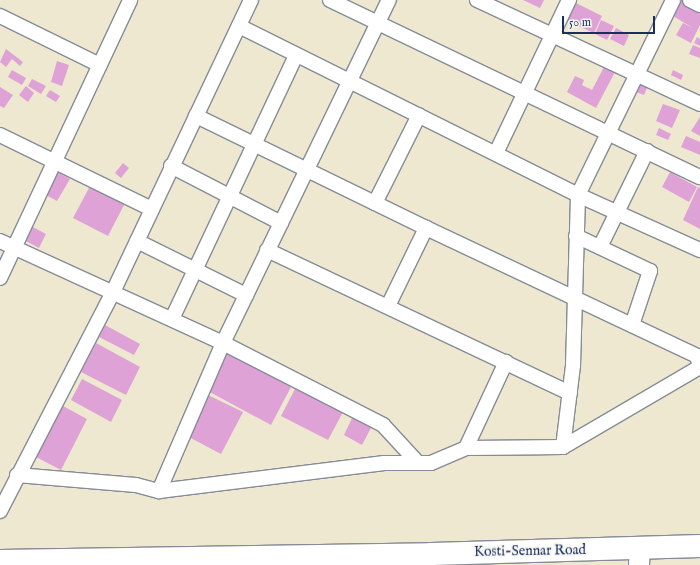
<!DOCTYPE html>
<html>
<head>
<meta charset="utf-8">
<style>
  body { margin:0 }
  #map { position:relative; width:700px; height:565px; overflow:hidden; background:#efe8d0; font-family:"IM FELL English",serif }
  div>[style] { position:absolute }
  [style*='--x'] { left:calc(var(--x)*1px); top:calc(var(--y)*1px); width:calc(var(--w)*1px); rotate:calc(var(--a)*1deg) }
  .building>* { inset:0; background:#dea2d6 }
  .roads { filter:drop-shadow(1px 0 #858c97) drop-shadow(-1px 0 #858c97) drop-shadow(0 1px #858c97) drop-shadow(0 -1px #858c97) }
  .street>* { height:14px; margin:-7px; padding:0 7px; transform-origin:7px; border-radius:7px; background:#fff }
  .secondary>* { height:20px; margin:-10px; padding:0 10px; transform-origin:10px; border-radius:10px; background:#fff }
  .highway>* { height:22px; margin:-11px; padding:0 11px; transform-origin:11px; border-radius:11px; background:#fff }
  span { translate:-50% -50%; white-space:nowrap; text-align:center; line-height:1.15; -webkit-text-stroke:3.5px #f6f6f2; paint-order:stroke }
  .street-label { font-size:14px; color:#1b2f5e }
  .scale { position:absolute; left:562px; top:16px; width:93px; height:18px; box-sizing:border-box; border:2px solid #1b2f5e; border-top:0; padding-left:5px; font-size:12px; line-height:14px; white-space:nowrap; color:#1b2f5e; -webkit-text-stroke:3px #f6f6f2; paint-order:stroke }
</style>
</head>
<body>
<div id="map">
  <div class="building">
    <div style="clip-path:polygon(523px 0,544px 0,540px 8px)"></div>
    <div style="clip-path:polygon(676px 0,682px 0,700px 11px,700px 25px,691px 43px,676px 35px,683px 23px,693px 28px,668px 13px)"></div>
    <div style="clip-path:polygon(574px 2px,602px 16px,594px 33px,565px 20px)"></div>
    <div style="clip-path:polygon(601px 20px,614px 26px,607px 40px,595px 34px)"></div>
    <div style="clip-path:polygon(616px 28px,629px 35px,624px 46px,610px 39px)"></div>
    <div style="clip-path:polygon(697px 37px,700px 39px,700px 46px,694px 43px)"></div>
    <div style="clip-path:polygon(693px 45px,700px 48px,700px 58px,689px 54px)"></div>
    <div style="clip-path:polygon(6px 49px,23px 62px,20px 66px,12px 59px,6px 67px,0 62px)"></div>
    <div style="clip-path:polygon(57px 61px,69px 65px,62px 86px,51px 82px)"></div>
    <div style="clip-path:polygon(604px 67px,615px 72px,596px 108px,567px 92px,575px 76px,584px 80px,582px 85px,592px 90px)"></div>
    <div style="clip-path:polygon(12px 70px,26px 78px,22px 85px,8px 77px)"></div>
    <div style="clip-path:polygon(673px 70px,683px 75px,681px 80px,671px 75px)"></div>
    <div style="clip-path:polygon(32px 79px,46px 86px,41px 94px,28px 86px)"></div>
    <div style="clip-path:polygon(639px 84px,647px 88px,644px 95px,636px 92px)"></div>
    <div style="clip-path:polygon(26px 86px,34px 93px,28px 102px,19px 95px)"></div>
    <div style="clip-path:polygon(0 87px,13px 95px,4px 108px,0 106px)"></div>
    <div style="clip-path:polygon(50px 90px,60px 96px,56px 102px,46px 96px)"></div>
    <div style="clip-path:polygon(663px 104px,680px 110px,672px 128px,656px 121px)"></div>
    <div style="clip-path:polygon(700px 117px,700px 136px,691px 131px)"></div>
    <div style="clip-path:polygon(659px 128px,671px 134px,668px 140px,656px 135px)"></div>
    <div style="clip-path:polygon(686px 136px,700px 142px,700px 155px,681px 147px)"></div>
    <div style="clip-path:polygon(123px 163px,129px 168px,121px 178px,115px 173px)"></div>
    <div style="clip-path:polygon(57px 172px,70px 179px,57px 201px,44px 194px)"></div>
    <div style="clip-path:polygon(670px 172px,697px 187px,689px 202px,662px 187px)"></div>
    <div style="clip-path:polygon(90px 186px,125px 203px,108px 236px,73px 218px)"></div>
    <div style="clip-path:polygon(698px 187px,700px 188px,700px 229px,683px 220px)"></div>
    <div style="clip-path:polygon(31px 226px,46px 234px,39px 248px,24px 240px)"></div>
    <div style="clip-path:polygon(105px 325px,140px 344px,134px 355px,99px 337px)"></div>
    <div style="clip-path:polygon(96px 343px,140px 367px,126px 395px,81px 372px)"></div>
    <div style="clip-path:polygon(226px 352px,291px 387px,271px 425px,206px 390px)"></div>
    <div style="clip-path:polygon(82px 379px,122px 400px,111px 422px,71px 400px)"></div>
    <div style="clip-path:polygon(296px 387px,343px 412px,328px 440px,281px 416px)"></div>
    <div style="clip-path:polygon(208px 395px,243px 412px,221px 454px,187px 436px)"></div>
    <div style="clip-path:polygon(63px 406px,87px 419px,61px 470px,36px 457px)"></div>
    <div style="clip-path:polygon(353px 416px,372px 426px,362px 445px,344px 435px)"></div>
  </div>
  <div class="roads">
    <div class="street">
      <div style="--x:330;--y:0;--w:410;--a:25.6"></div>
      <div style="--x:477;--y:0;--w:246;--a:25"></div>
      <div style="--x:690;--y:0;--w:11;--a:27"></div>
      <div style="--x:0;--y:16;--w:111;--a:26.1"></div>
      <div style="--x:239;--y:26;--w:379;--a:26.5"></div>
      <div style="--x:578;--y:195;--w:134;--a:24.3"></div>
      <div style="--x:0;--y:135;--w:169;--a:26"></div>
      <div style="--x:496;--y:153;--w:170;--a:-64.5"></div>
      <div style="--x:171;--y:166;--w:124;--a:27.4"></div>
      <div style="--x:375;--y:203;--w:98;--a:-63.4"></div>
      <div style="--x:576;--y:236;--w:82;--a:25.3"></div>
      <div style="--x:650;--y:271;--w:57;--a:108.4"></div>
      <div style="--x:0;--y:241;--w:245;--a:24.6"></div>
      <div style="--x:223;--y:343;--w:180;--a:27.1"></div>
      <div style="--x:383;--y:425;--w:50;--a:47.4"></div>
      <div style="--x:137;--y:241;--w:122;--a:26.4"></div>
      <div style="--x:600;--y:247;--w:107;--a:-63.9"></div>
      <div style="--x:267;--y:250;--w:335;--a:25.3"></div>
      <div style="--x:0;--y:278;--w:307;--a:-64.9"></div>
      <div style="--x:388;--y:306;--w:87;--a:-64"></div>
      <div style="--x:172;--y:319;--w:291;--a:-64.8"></div>
      <div style="--x:563;--y:447;--w:83;--a:-83"></div>
      <div style="--x:573;--y:365;--w:170;--a:-88.3"></div>
      <div style="--x:578;--y:195;--w:217;--a:-64"></div>
      <div style="--x:466;--y:448;--w:95;--a:-65.1"></div>
      <div style="--x:17;--y:475;--w:119;--a:4.8"></div>
      <div style="--x:136;--y:485;--w:24;--a:15"></div>
      <div style="--x:159;--y:491;--w:227;--a:-7.1"></div>
      <div style="--x:384;--y:463;--w:47;--a:0"></div>
      <div style="--x:431;--y:463;--w:38;--a:-23"></div>
      <div style="--x:466;--y:448;--w:97;--a:-0.6"></div>
      <div style="--x:563;--y:447;--w:159;--a:-30.3"></div>
      <div style="--x:700;--y:367;--w:11;--a:-105"></div>
      <div style="--x:697;--y:356;--w:300;--a:-154.7"></div>
      <div style="--x:426;--y:228;--w:256;--a:-154"></div>
      <div style="--x:159;--y:491;--w:161;--a:-66.6"></div>
      <div style="--x:223;--y:343;--w:381;--a:-64.2"></div>
      <div style="--x:0;--y:511;--w:246;--a:-62.7"></div>
      <div style="--x:113;--y:292;--w:323;--a:-64.7"></div>
    </div>
    <div class="secondary">
      <div style="--x:639;--y:565;--w:17;--a:-87"></div>
    </div>
    <div class="highway">
      <div style="--x:0;--y:561;--w:431;--a:-0.9"></div>
      <div style="--x:431;--y:554;--w:269;--a:-1.7"></div>
    </div>
  </div>
  <div class="street-label">
    <span style="left:530px;top:551px;rotate:-1deg">Kosti-Sennar Road</span>
  </div>
  <div class="scale">50 m</div>
</div>
</body>
</html>
